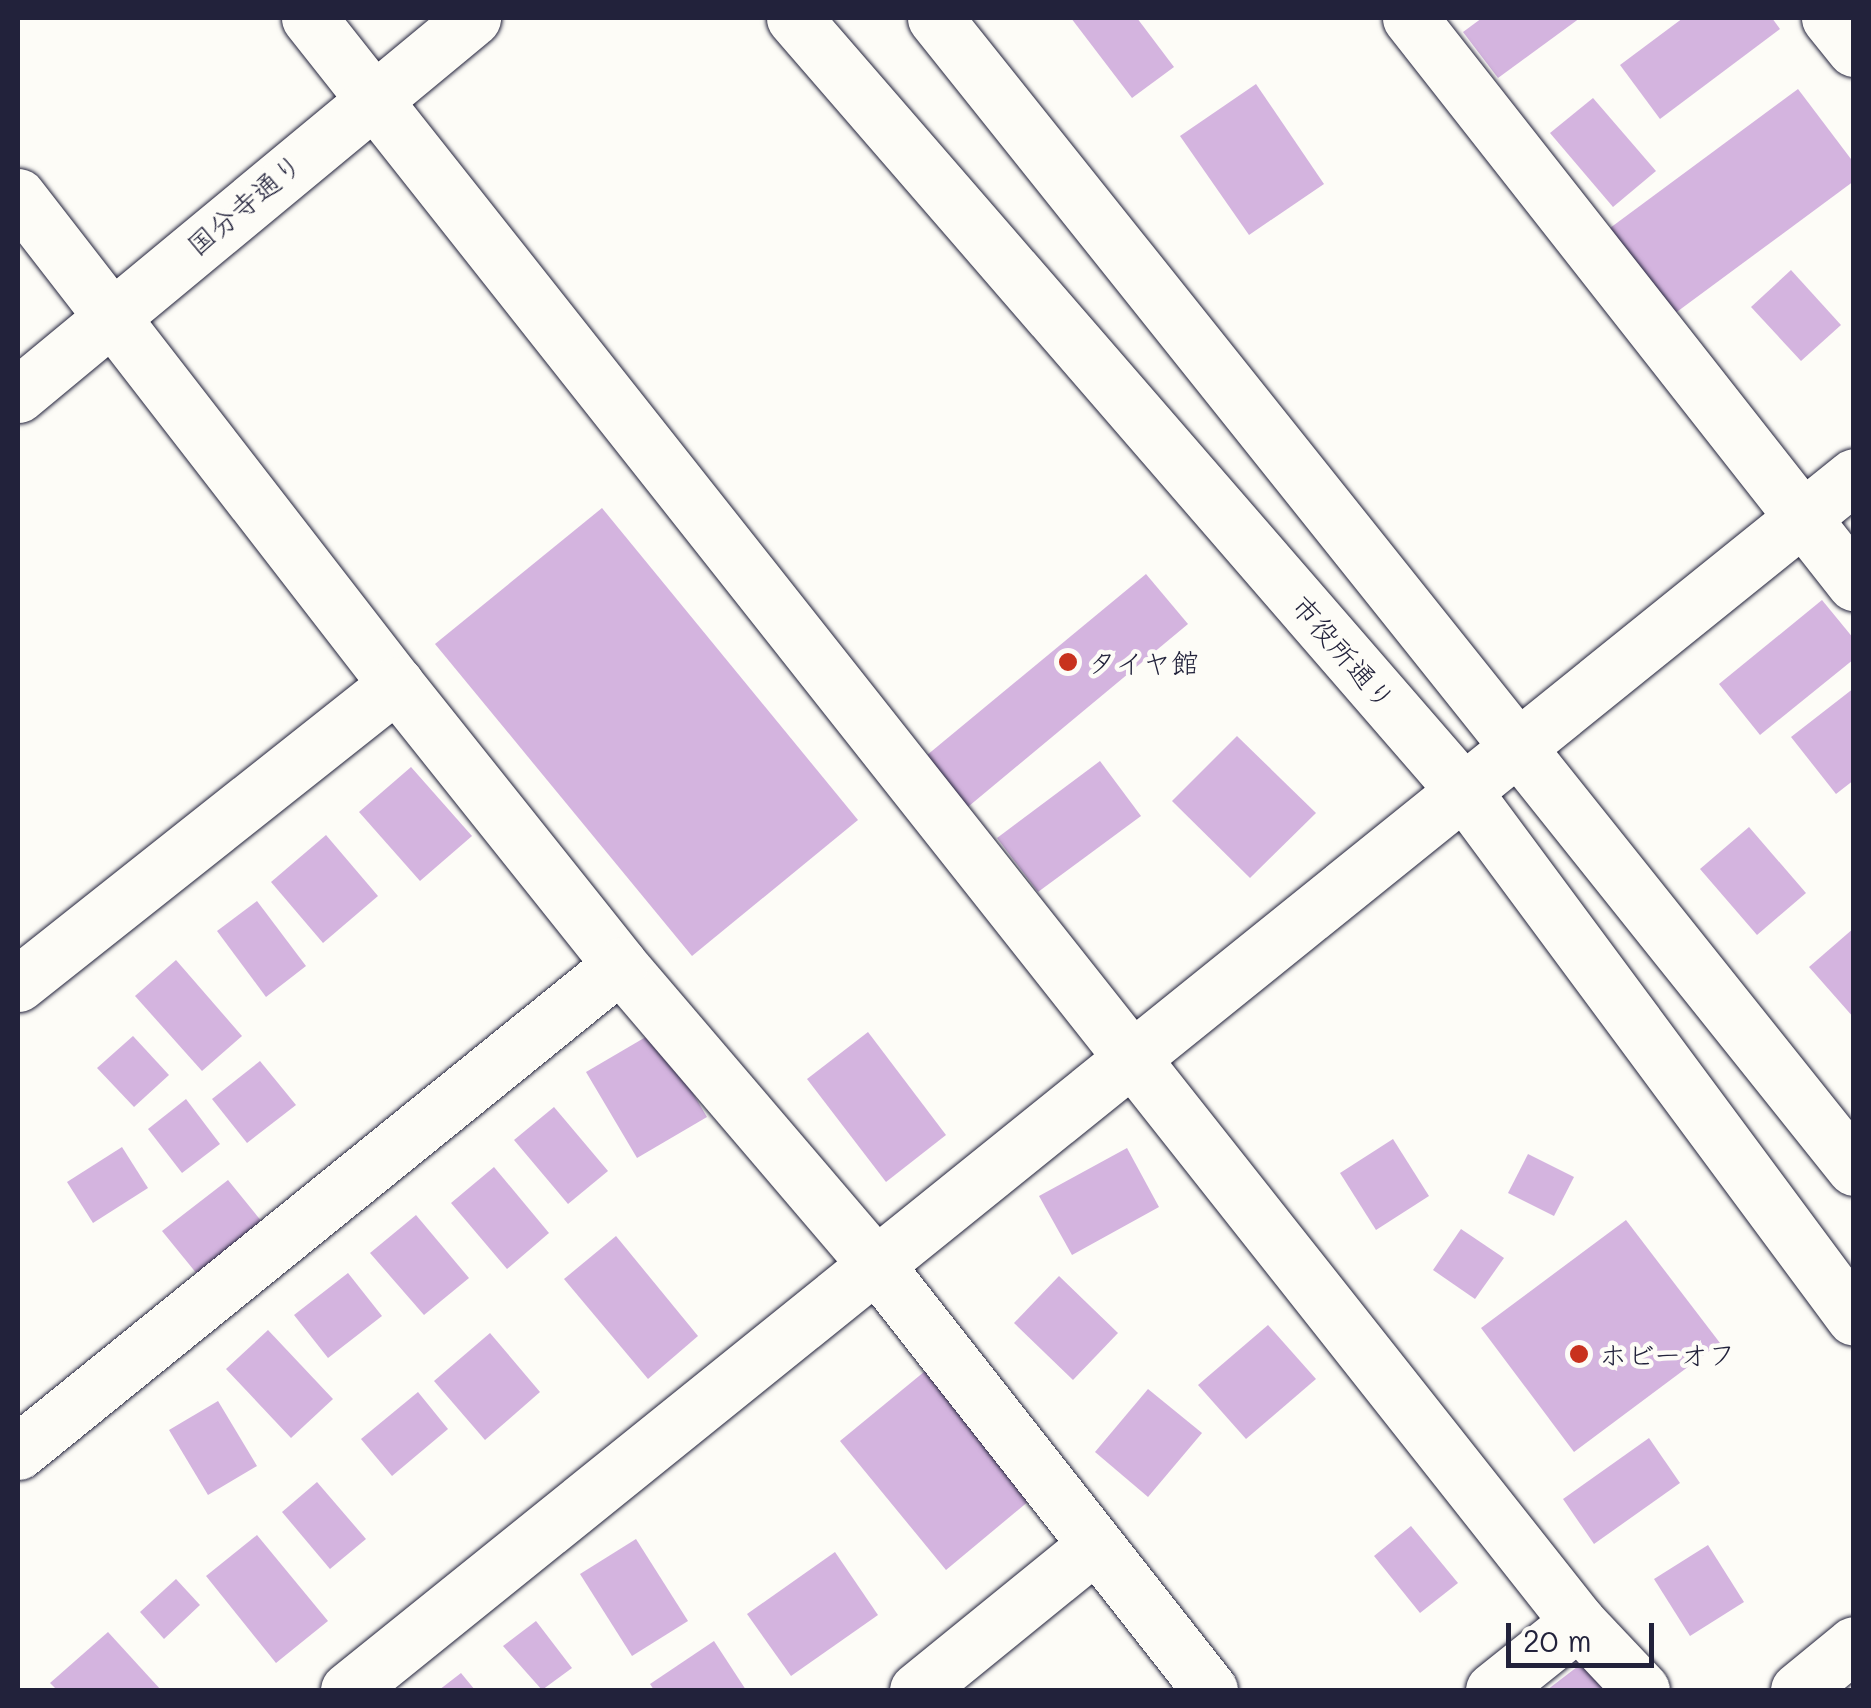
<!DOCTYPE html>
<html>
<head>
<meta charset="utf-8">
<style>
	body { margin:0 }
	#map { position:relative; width:1871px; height:1708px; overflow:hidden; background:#fdfcf7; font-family:Mali,"Klee One",sans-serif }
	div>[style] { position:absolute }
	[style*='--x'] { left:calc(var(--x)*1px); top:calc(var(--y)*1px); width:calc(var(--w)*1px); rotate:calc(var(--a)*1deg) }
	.building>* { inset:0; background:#d4b4df }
	.roads { filter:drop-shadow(0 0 2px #22223b) drop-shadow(0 0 2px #22223b) }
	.minor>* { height:55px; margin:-27.5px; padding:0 27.5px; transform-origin:27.5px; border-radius:27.5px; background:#fdfcf7 }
	.dots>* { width:28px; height:28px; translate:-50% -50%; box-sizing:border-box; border:5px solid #fdfcf7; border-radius:50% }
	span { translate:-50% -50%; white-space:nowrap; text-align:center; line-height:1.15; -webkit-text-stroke:9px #fdfcf7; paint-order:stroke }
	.street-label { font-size:28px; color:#22223b }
	.poi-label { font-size:28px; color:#22223b }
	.left { translate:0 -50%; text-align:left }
	.frame { position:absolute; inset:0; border:20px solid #22223b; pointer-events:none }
	.scale { position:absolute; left:1506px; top:1623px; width:148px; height:45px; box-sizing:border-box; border:5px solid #22223b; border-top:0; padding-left:12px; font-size:30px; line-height:35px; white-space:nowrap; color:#22223b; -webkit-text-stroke:8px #fdfcf7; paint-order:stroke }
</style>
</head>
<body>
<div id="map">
	<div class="building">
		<i style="clip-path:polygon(1071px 18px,1137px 18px,1174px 67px,1132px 98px)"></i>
		<i style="clip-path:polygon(1482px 18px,1580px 18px,1498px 78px,1463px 32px)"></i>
		<i style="clip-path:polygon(1683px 18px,1772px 18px,1780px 29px,1660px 119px,1620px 65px)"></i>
		<i style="clip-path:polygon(1256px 84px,1324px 184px,1249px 235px,1180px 136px)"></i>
		<i style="clip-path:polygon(1798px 89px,1854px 163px,1854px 181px,1674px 314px,1610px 228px)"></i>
		<i style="clip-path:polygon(1593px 98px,1656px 171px,1613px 207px,1550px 133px)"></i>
		<i style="clip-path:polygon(1791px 270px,1841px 325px,1801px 361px,1751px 307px)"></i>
		<i style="clip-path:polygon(602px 508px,858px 820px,692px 956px,435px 644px)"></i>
		<i style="clip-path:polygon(1146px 574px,1188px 624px,951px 821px,909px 770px)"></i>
		<i style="clip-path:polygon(1822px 600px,1854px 639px,1854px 659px,1760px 735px,1719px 684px)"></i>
		<i style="clip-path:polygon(1854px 688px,1854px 780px,1836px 794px,1791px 737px)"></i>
		<i style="clip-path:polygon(1237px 736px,1316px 813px,1250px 878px,1172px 801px)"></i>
		<i style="clip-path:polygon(1100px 761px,1141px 816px,1038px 892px,997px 838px)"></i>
		<i style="clip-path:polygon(411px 767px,472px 836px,420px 881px,359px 812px)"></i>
		<i style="clip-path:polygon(1749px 827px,1806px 893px,1757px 935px,1700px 869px)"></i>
		<i style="clip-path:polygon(326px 835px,378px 896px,323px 943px,271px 882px)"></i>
		<i style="clip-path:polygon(257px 901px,306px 966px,266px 997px,217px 931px)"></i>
		<i style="clip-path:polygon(1854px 928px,1854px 1018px,1809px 967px)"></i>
		<i style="clip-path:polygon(176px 960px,242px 1036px,202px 1071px,135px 996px)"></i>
		<i style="clip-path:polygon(656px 1031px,707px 1117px,637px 1158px,586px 1072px)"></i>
		<i style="clip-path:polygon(868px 1032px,946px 1135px,886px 1182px,807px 1079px)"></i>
		<i style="clip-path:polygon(133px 1036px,169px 1075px,134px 1107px,97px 1068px)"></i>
		<i style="clip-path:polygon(260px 1061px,296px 1105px,247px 1143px,212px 1099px)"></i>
		<i style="clip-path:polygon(186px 1099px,220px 1144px,182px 1173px,148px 1129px)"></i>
		<i style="clip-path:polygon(554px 1107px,608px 1171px,568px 1204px,514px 1140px)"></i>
		<i style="clip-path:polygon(1393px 1139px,1429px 1196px,1376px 1230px,1340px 1173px)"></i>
		<i style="clip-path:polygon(122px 1147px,148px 1188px,93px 1223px,67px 1182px)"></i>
		<i style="clip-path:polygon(1127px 1148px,1159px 1207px,1072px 1255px,1039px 1196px)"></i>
		<i style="clip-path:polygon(1528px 1154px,1574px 1177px,1554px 1216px,1508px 1193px)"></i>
		<i style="clip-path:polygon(494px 1167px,549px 1233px,507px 1269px,451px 1203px)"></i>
		<i style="clip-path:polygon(228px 1180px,262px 1222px,197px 1274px,162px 1231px)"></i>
		<i style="clip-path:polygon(416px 1215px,469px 1278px,424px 1315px,370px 1253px)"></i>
		<i style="clip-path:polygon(1626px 1220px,1720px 1343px,1574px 1452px,1481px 1328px)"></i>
		<i style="clip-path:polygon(1461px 1229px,1504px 1258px,1475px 1299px,1433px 1270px)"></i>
		<i style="clip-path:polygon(616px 1236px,698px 1336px,648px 1379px,564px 1279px)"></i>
		<i style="clip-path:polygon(348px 1273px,382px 1316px,328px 1358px,294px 1315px)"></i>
		<i style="clip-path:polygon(1059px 1276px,1118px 1333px,1073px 1380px,1014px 1323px)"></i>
		<i style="clip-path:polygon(1268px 1325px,1316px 1379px,1246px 1439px,1198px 1385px)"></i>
		<i style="clip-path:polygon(268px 1330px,333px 1399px,291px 1438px,226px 1369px)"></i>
		<i style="clip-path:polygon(490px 1333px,540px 1392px,485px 1440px,434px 1381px)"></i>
		<i style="clip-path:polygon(930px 1367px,1036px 1495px,946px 1570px,840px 1441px)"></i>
		<i style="clip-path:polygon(1148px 1389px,1202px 1433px,1148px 1497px,1095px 1452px)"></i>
		<i style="clip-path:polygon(418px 1392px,448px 1429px,392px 1476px,361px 1439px)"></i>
		<i style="clip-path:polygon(218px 1401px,257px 1466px,208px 1495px,169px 1430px)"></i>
		<i style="clip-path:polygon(1649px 1438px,1680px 1483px,1594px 1544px,1563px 1499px)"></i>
		<i style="clip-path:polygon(317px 1482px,366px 1539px,330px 1569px,282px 1512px)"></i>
		<i style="clip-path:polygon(1411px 1526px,1458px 1583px,1420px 1613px,1374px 1556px)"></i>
		<i style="clip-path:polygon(257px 1535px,328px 1621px,276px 1663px,206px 1576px)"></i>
		<i style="clip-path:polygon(636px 1539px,688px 1621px,632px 1656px,580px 1574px)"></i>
		<i style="clip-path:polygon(1708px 1545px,1744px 1602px,1690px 1636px,1654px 1579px)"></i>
		<i style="clip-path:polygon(835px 1552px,878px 1615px,791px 1676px,747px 1614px)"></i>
		<i style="clip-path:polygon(176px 1579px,200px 1605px,164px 1639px,140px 1612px)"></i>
		<i style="clip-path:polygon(536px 1621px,572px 1668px,542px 1690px,503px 1646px)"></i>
		<i style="clip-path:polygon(108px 1632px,161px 1690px,57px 1690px,50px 1683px)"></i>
		<i style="clip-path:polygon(714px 1641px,746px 1690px,654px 1690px,650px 1684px)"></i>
		<i style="clip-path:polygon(1590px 1657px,1617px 1690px,1547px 1690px)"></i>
		<i style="clip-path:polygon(461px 1673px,475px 1690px,439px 1690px)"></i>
	</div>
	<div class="roads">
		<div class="minor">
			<i style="--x:309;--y:18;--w:2045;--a:51.65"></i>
			<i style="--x:1578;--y:1622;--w:93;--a:46.7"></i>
			<i style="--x:794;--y:18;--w:1020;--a:49.09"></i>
			<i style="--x:1462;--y:789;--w:658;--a:53.46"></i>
			<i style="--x:935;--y:18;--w:1472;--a:51.37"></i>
			<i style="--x:1410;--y:18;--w:719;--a:51.84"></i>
			<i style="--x:1829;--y:18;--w:40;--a:51"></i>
			<i style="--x:18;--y:196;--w:617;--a:52.24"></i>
			<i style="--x:396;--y:684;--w:359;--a:51.4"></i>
			<i style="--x:620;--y:965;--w:396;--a:49.5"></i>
			<i style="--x:877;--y:1266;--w:539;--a:51.85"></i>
			<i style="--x:18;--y:395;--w:591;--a:-39.64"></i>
			<i style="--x:18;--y:984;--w:483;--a:-38.4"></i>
			<i style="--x:18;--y:1452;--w:774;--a:-38.97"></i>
			<i style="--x:348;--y:1690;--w:1934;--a:-38.87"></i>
			<i style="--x:917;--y:1690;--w:225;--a:-39.1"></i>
			<i style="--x:1493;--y:1690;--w:109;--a:-38.7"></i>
			<i style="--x:1798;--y:1690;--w:72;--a:-39.4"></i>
		</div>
	</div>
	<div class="dots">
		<i style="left:1068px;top:662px;background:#c8321e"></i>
		<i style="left:1579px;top:1354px;background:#c8321e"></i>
	</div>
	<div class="street-label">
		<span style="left:244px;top:204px;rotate:-40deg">国分寺通り</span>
		<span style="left:1344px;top:652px;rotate:49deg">市役所通り</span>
	</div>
	<div class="poi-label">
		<span class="left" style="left:1088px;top:662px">タイヤ館</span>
		<span class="left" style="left:1599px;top:1354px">ホビーオフ</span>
	</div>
	<div class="frame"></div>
	<div class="scale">20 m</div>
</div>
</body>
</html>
